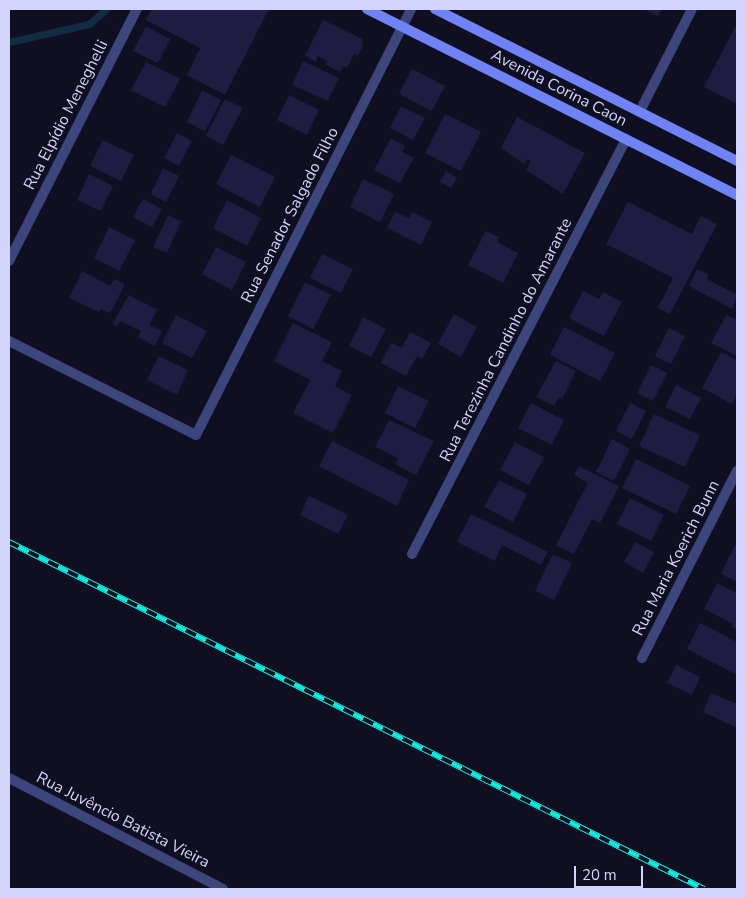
<!DOCTYPE html>
<html>
<head>
<meta charset="utf-8">
<style>
	body { margin:0 }
	#map { position:relative; width:746px; height:898px; overflow:hidden; background:#0f0f21; font-family:"Nunito Sans",sans-serif }
	div>[style] { position:absolute }
	[style*='--x'] { left:calc(var(--x)*1px); top:calc(var(--y)*1px); width:calc(var(--w)*1px); rotate:calc(var(--a)*1deg) }
	.stream>* { height:7px; margin:-3.5px; padding:0 3.5px; transform-origin:3.5px; border-radius:3.5px; background:#112d44 }
	.building>* { inset:0; background:#1e1c41 }
	.street>* { height:10px; margin:-5px; padding:0 5px; transform-origin:5px; border-radius:5px; background:#3d457d }
	.secondary>* { height:10px; margin:-5px; padding:0 5px; transform-origin:5px; border-radius:5px; background:#6f82f6 }
	.rail>* { height:5.5px; margin-top:-2.75px; transform-origin:0; background:repeating-linear-gradient(90deg,#0f0f21 0 11px,#0febdd 0 22px); box-sizing:border-box; border-block:1px solid #0febdd }
	span { translate:-50% -50%; white-space:nowrap; text-align:center; line-height:1.15; -webkit-text-stroke:4.5px #0f0f21; paint-order:stroke }
	.street-label { font-size:16px; color:#d2d4fc }
	.frame { position:absolute; inset:0; border:10px solid #d2d4fc; pointer-events:none }
	.scale { position:absolute; left:574px; top:866px; width:69px; height:22px; box-sizing:border-box; border:2px solid #d2d4fc; border-top:0; padding-left:6px; font-size:15px; line-height:18px; white-space:nowrap; color:#d2d4fc; -webkit-text-stroke:4px #0f0f21; paint-order:stroke }
</style>
</head>
<body>
<div id="map">
	<div class="stream">
		<i style="--x:9;--y:42;--w:82;--a:-12.7"></i>
		<i style="--x:89;--y:24;--w:23;--a:-41"></i>
	</div>
	<div class="building">
		<i style="clip-path:polygon(152px 9px,269px 9px,225px 95px,187px 75px,200px 48px,146px 20px)"></i>
		<i style="clip-path:polygon(643px 9px,662px 9px,658px 16px)"></i>
		<i style="clip-path:polygon(323px 20px,362px 39px,363px 46px,358px 56px,354px 54px,347px 68px,343px 66px,340px 72px,325px 64px,327px 61px,318px 56px,316px 62px,305px 56px)"></i>
		<i style="clip-path:polygon(736px 25px,737px 25px,737px 104px,704px 87px)"></i>
		<i style="clip-path:polygon(146px 26px,170px 39px,158px 63px,133px 51px)"></i>
		<i style="clip-path:polygon(303px 61px,339px 78px,328px 101px,292px 85px)"></i>
		<i style="clip-path:polygon(146px 62px,180px 79px,165px 107px,131px 90px)"></i>
		<i style="clip-path:polygon(412px 69px,445px 86px,432px 111px,399px 94px)"></i>
		<i style="clip-path:polygon(202px 90px,221px 100px,205px 131px,187px 122px)"></i>
		<i style="clip-path:polygon(289px 95px,319px 110px,307px 135px,277px 120px)"></i>
		<i style="clip-path:polygon(225px 99px,243px 108px,223px 145px,206px 136px)"></i>
		<i style="clip-path:polygon(401px 106px,425px 118px,413px 140px,390px 128px)"></i>
		<i style="clip-path:polygon(445px 114px,481px 132px,461px 171px,425px 153px)"></i>
		<i style="clip-path:polygon(517px 117px,585px 153px,563px 194px,526px 170px,531px 161px,527px 159px,524px 164px,501px 148px)"></i>
		<i style="clip-path:polygon(177px 133px,192px 141px,179px 166px,164px 158px)"></i>
		<i style="clip-path:polygon(391px 138px,405px 146px,402px 152px,414px 158px,400px 183px,374px 170px)"></i>
		<i style="clip-path:polygon(103px 140px,134px 155px,121px 181px,90px 166px)"></i>
		<i style="clip-path:polygon(231px 155px,275px 177px,260px 207px,216px 184px)"></i>
		<i style="clip-path:polygon(163px 168px,179px 176px,166px 202px,151px 194px)"></i>
		<i style="clip-path:polygon(446px 171px,457px 178px,451px 188px,440px 182px)"></i>
		<i style="clip-path:polygon(89px 174px,113px 186px,101px 211px,77px 200px)"></i>
		<i style="clip-path:polygon(363px 179px,394px 194px,380px 222px,350px 207px)"></i>
		<i style="clip-path:polygon(143px 199px,162px 209px,152px 227px,133px 217px)"></i>
		<i style="clip-path:polygon(227px 200px,261px 218px,247px 246px,213px 228px)"></i>
		<i style="clip-path:polygon(628px 202px,692px 234px,701px 216px,717px 224px,670px 314px,658px 308px,673px 278px,606px 244px)"></i>
		<i style="clip-path:polygon(395px 212px,409px 218px,412px 212px,432px 222px,421px 245px,387px 228px)"></i>
		<i style="clip-path:polygon(168px 215px,181px 221px,167px 253px,153px 247px)"></i>
		<i style="clip-path:polygon(109px 227px,135px 240px,119px 271px,94px 258px)"></i>
		<i style="clip-path:polygon(486px 231px,499px 237px,497px 242px,518px 253px,503px 283px,468px 265px)"></i>
		<i style="clip-path:polygon(216px 247px,246px 262px,232px 290px,202px 274px)"></i>
		<i style="clip-path:polygon(322px 254px,353px 269px,341px 293px,310px 278px)"></i>
		<i style="clip-path:polygon(697px 269px,709px 275px,707px 279px,737px 295px,732px 309px,689px 286px)"></i>
		<i style="clip-path:polygon(82px 271px,110px 286px,114px 279px,125px 284px,110px 313px,101px 309px,99px 312px,69px 298px)"></i>
		<i style="clip-path:polygon(305px 282px,331px 295px,313px 329px,288px 316px)"></i>
		<i style="clip-path:polygon(583px 291px,599px 299px,603px 292px,622px 302px,604px 336px,569px 318px)"></i>
		<i style="clip-path:polygon(129px 295px,157px 310px,149px 325px,162px 331px,155px 346px,138px 337px,141px 331px,120px 321px,117px 327px,112px 324px)"></i>
		<i style="clip-path:polygon(454px 314px,477px 327px,461px 357px,438px 344px)"></i>
		<i style="clip-path:polygon(176px 315px,207px 331px,192px 358px,162px 343px)"></i>
		<i style="clip-path:polygon(726px 315px,737px 320px,737px 356px,711px 343px)"></i>
		<i style="clip-path:polygon(363px 317px,386px 329px,371px 357px,349px 346px)"></i>
		<i style="clip-path:polygon(293px 323px,332px 342px,322px 361px,342px 371px,335px 386px,352px 395px,333px 433px,293px 413px,310px 380px,274px 361px)"></i>
		<i style="clip-path:polygon(564px 327px,615px 353px,600px 381px,550px 355px)"></i>
		<i style="clip-path:polygon(669px 328px,685px 336px,671px 364px,655px 356px)"></i>
		<i style="clip-path:polygon(410px 332px,431px 343px,422px 359px,417px 356px,406px 376px,381px 363px,391px 343px,402px 348px)"></i>
		<i style="clip-path:polygon(721px 352px,737px 360px,737px 393px,732px 404px,702px 388px)"></i>
		<i style="clip-path:polygon(159px 356px,188px 370px,177px 395px,147px 380px)"></i>
		<i style="clip-path:polygon(556px 361px,576px 371px,562px 399px,558px 398px,554px 406px,536px 397px)"></i>
		<i style="clip-path:polygon(651px 365px,667px 373px,653px 401px,637px 393px)"></i>
		<i style="clip-path:polygon(676px 385px,701px 398px,690px 419px,665px 407px)"></i>
		<i style="clip-path:polygon(398px 386px,429px 401px,415px 428px,385px 413px)"></i>
		<i style="clip-path:polygon(531px 403px,564px 420px,552px 445px,518px 428px)"></i>
		<i style="clip-path:polygon(630px 403px,646px 411px,632px 439px,616px 431px)"></i>
		<i style="clip-path:polygon(654px 414px,700px 435px,685px 467px,639px 446px)"></i>
		<i style="clip-path:polygon(389px 420px,434px 441px,416px 475px,395px 464px,398px 458px,375px 447px)"></i>
		<i style="clip-path:polygon(612px 439px,630px 449px,614px 481px,596px 472px)"></i>
		<i style="clip-path:polygon(332px 441px,409px 480px,397px 506px,319px 466px)"></i>
		<i style="clip-path:polygon(515px 442px,544px 457px,529px 485px,500px 470px)"></i>
		<i style="clip-path:polygon(636px 459px,690px 486px,676px 514px,622px 488px)"></i>
		<i style="clip-path:polygon(579px 466px,619px 486px,600px 523px,592px 519px,574px 554px,556px 545px,588px 483px,574px 475px)"></i>
		<i style="clip-path:polygon(499px 480px,527px 494px,513px 522px,484px 507px)"></i>
		<i style="clip-path:polygon(309px 496px,348px 515px,338px 534px,300px 515px)"></i>
		<i style="clip-path:polygon(630px 498px,664px 515px,651px 541px,617px 524px)"></i>
		<i style="clip-path:polygon(471px 514px,548px 552px,541px 565px,502px 545px,495px 561px,457px 542px)"></i>
		<i style="clip-path:polygon(635px 542px,654px 552px,643px 573px,624px 562px)"></i>
		<i style="clip-path:polygon(735px 545px,737px 546px,737px 582px,721px 574px)"></i>
		<i style="clip-path:polygon(553px 554px,572px 563px,554px 600px,535px 591px)"></i>
		<i style="clip-path:polygon(717px 583px,737px 593px,737px 630px,732px 627px,733px 624px,704px 609px)"></i>
		<i style="clip-path:polygon(700px 623px,737px 642px,737px 675px,687px 649px)"></i>
		<i style="clip-path:polygon(676px 665px,700px 677px,692px 695px,667px 683px)"></i>
		<i style="clip-path:polygon(711px 693px,737px 704px,737px 728px,703px 712px)"></i>
	</div>
	<div class="street">
		<i style="--x:640;--y:111;--w:114;--a:-63"></i>
		<i style="--x:9;--y:261;--w:283;--a:-63.1"></i>
		<i style="--x:9;--y:341;--w:209;--a:26.7"></i>
		<i style="--x:196;--y:435;--w:477;--a:-63.2"></i>
		<i style="--x:412;--y:554;--w:467;--a:-62.7"></i>
		<i style="--x:642;--y:658;--w:210;--a:-63.1"></i>
		<i style="--x:9;--y:778;--w:241;--a:27.4"></i>
	</div>
	<div class="secondary">
		<i style="--x:367;--y:9;--w:414;--a:26.7"></i>
		<i style="--x:435;--y:9;--w:338;--a:26.7"></i>
	</div>
	<div class="rail">
		<i style="--x:9;--y:542;--w:777;--a:26.53"></i>
	</div>
	<div class="street-label">
		<span style="left:559px;top:88px;rotate:27deg">Avenida Corina Caon</span>
		<span style="left:66px;top:115px;rotate:-63deg">Rua Elpídio Meneghelli</span>
		<span style="left:290px;top:215px;rotate:-63deg">Rua Senador Salgado Filho</span>
		<span style="left:506px;top:340px;rotate:-63deg">Rua Terezinha Candinho do Amarante</span>
		<span style="left:676px;top:558px;rotate:-63deg">Rua Maria Koerich Bunn</span>
		<span style="left:123px;top:820px;rotate:27deg">Rua Juvêncio Batista Vieira</span>
	</div>
	<div class="frame"></div>
	<div class="scale">20 m</div>
</div>
</body>
</html>
